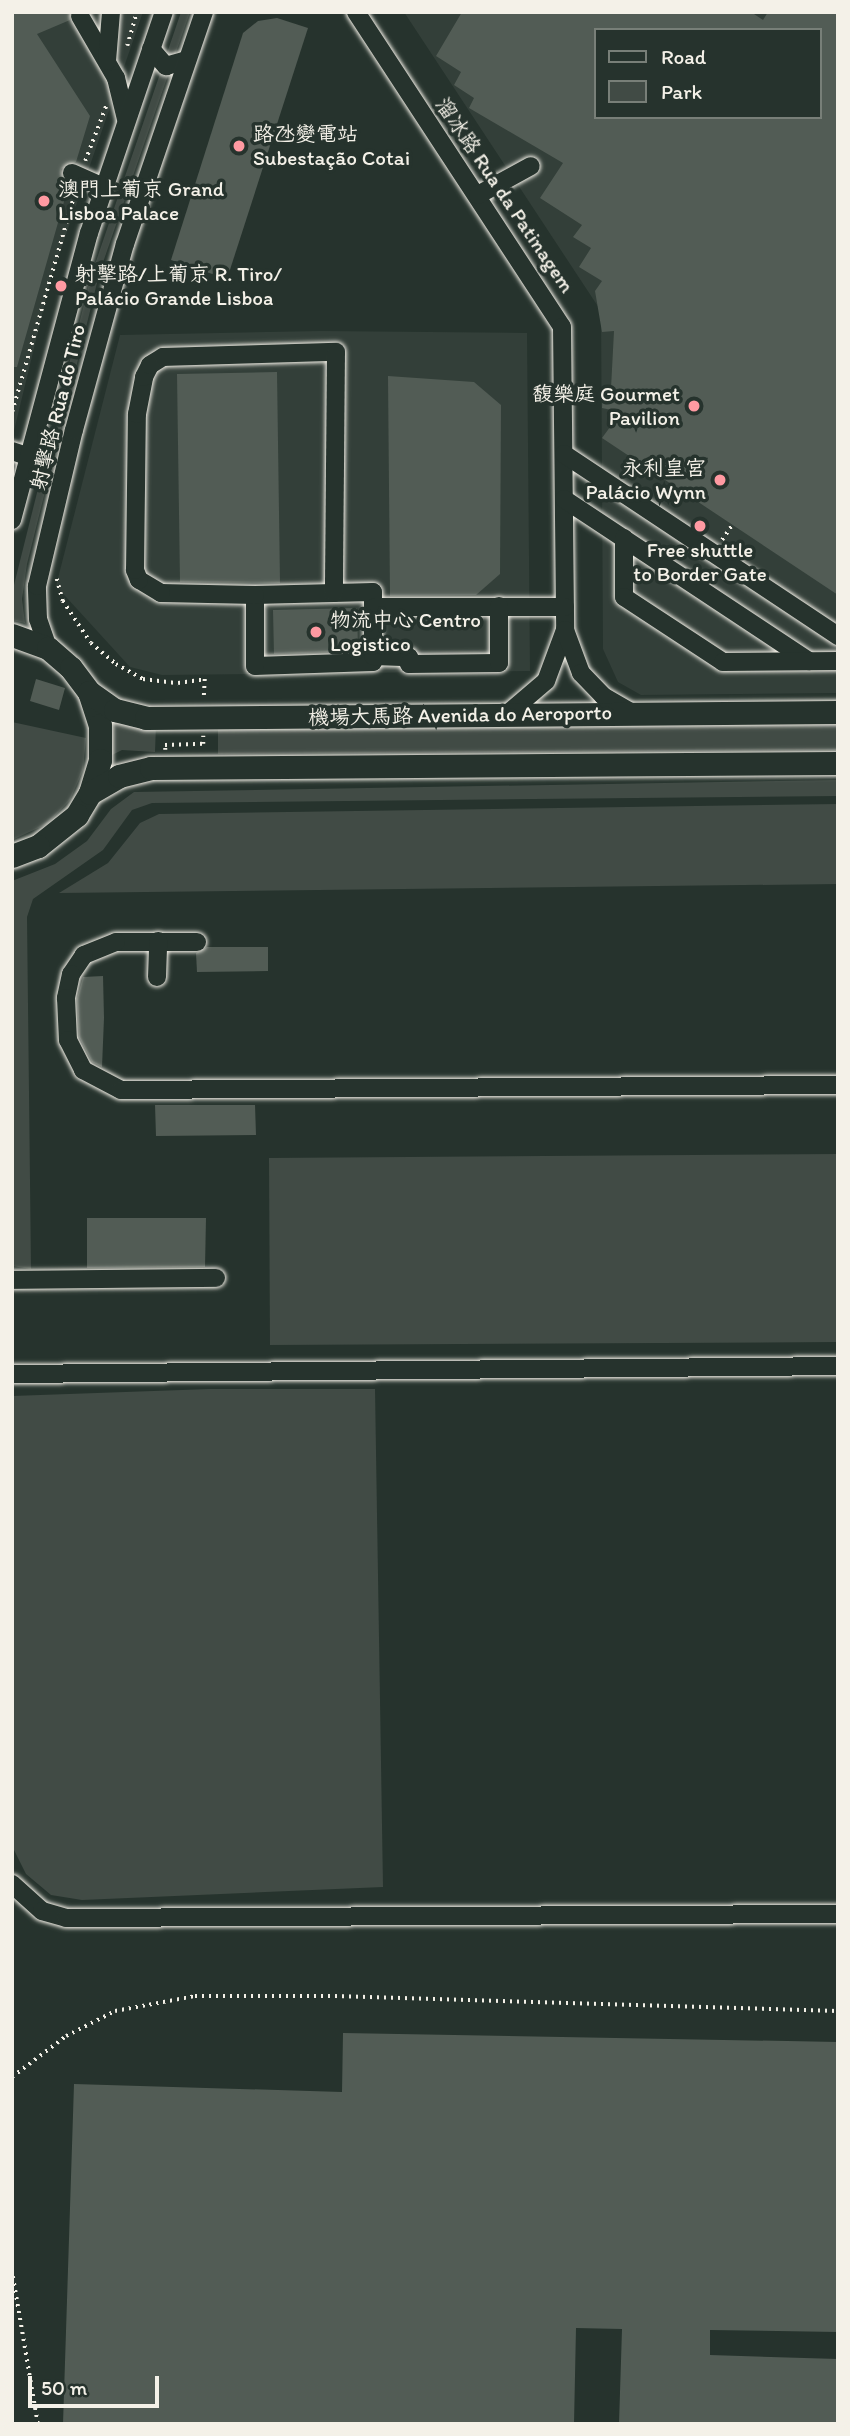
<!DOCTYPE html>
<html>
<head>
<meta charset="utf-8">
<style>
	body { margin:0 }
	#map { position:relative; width:850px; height:2436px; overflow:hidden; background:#26332d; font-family:Itim,"LXGW WenKai TC",sans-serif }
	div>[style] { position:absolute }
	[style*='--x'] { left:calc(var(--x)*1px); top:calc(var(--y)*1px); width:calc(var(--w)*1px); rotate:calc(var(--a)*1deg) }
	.built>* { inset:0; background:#333f39 }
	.green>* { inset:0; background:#414b45 }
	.building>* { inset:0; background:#525c55 }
	.path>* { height:3.5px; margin-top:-1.75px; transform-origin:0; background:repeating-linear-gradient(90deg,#f4f1e8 0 2px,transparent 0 7px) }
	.roads { filter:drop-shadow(0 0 2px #f4f1e8) drop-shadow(0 0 2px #f4f1e8) }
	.minor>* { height:18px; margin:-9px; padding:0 9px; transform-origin:9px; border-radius:9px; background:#26332d }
	.major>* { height:23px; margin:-11.5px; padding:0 11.5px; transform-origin:11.5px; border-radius:11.5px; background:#26332d }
	.dots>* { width:19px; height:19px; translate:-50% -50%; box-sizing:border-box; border:4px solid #26332d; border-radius:50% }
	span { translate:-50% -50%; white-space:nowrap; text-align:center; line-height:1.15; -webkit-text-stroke:7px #26332d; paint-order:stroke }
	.poi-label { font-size:21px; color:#f4f1e8 }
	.left { translate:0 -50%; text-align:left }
	.right { translate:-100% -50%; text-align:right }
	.street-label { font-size:21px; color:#f4f1e8 }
	.frame { position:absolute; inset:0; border:14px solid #f4f1e8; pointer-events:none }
	.legend { position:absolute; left:594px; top:28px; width:228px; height:91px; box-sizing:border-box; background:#26332d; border:2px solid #787f78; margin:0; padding:9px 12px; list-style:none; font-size:21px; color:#f4f1e8 }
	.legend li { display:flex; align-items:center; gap:14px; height:35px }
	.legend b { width:35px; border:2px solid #787f78 }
	.scale { position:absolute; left:28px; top:2376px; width:131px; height:32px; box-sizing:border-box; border:4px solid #f4f1e8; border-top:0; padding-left:9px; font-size:21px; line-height:24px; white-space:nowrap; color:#f4f1e8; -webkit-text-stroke:5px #26332d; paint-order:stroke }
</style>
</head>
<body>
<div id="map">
	<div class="built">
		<i style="clip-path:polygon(12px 12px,143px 12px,51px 278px,12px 439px)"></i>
		<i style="clip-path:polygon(evenodd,404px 12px,838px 12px,838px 693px,641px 695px,618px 682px,603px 649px,601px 311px,404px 12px,596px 30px,820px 30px,820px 117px,596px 117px,596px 30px)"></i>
		<i style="clip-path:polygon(321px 331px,527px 333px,530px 671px,162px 675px,130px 667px,56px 586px,120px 335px)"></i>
	</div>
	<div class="green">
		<i style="clip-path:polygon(181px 12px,190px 12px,100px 271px,27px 564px,22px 599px,25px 623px,12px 620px,12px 593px,91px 276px)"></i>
		<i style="clip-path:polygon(114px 717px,126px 725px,156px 725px,155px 752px,122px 750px,112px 755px)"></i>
		<i style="clip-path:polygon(12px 722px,86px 738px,83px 770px,70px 800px,47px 824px,12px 840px)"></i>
		<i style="clip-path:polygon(838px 722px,838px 750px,218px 754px,218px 728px)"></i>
		<i style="clip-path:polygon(838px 780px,838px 796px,152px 803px,132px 810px,103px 850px,33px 899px,27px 917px,31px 1269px,12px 1266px,12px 881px,55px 864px,87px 841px,111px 809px,134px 792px)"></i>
		<i style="clip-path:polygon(838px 804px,838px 884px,59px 893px,108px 863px,140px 823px,159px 814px)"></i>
		<i style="clip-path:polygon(838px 1154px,838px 1342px,270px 1345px,269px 1158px)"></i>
		<i style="clip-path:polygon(210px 1389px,375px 1389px,383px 1887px,82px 1900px,51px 1895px,26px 1874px,12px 1846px,12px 1396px)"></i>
	</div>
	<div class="building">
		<i style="clip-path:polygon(12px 12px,70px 12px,70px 20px,37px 34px,90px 116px,76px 162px,61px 169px,63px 179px,69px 184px,17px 367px,12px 367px)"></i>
		<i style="clip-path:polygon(evenodd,462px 12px,751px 12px,763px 20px,768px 12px,838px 12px,838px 595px,602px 438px,621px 412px,602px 408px,603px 389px,611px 388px,614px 331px,602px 332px,595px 291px,602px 281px,579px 267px,591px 248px,573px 237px,582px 225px,540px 198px,563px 163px,469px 108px,474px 98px,454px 85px,461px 72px,436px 56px,462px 12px,596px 30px,820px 30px,820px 117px,596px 117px,596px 30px)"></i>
		<i style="clip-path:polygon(277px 18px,308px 28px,227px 279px,171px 260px,243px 33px,258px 21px)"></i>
		<i style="clip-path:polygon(277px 372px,280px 583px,180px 582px,177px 374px)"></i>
		<i style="clip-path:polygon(388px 376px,474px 382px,501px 405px,500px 574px,476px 595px,390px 596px)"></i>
		<i style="clip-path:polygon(357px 608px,358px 651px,274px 654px,273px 610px)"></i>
		<i style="clip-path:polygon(36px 679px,65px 688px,59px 710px,30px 701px)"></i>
		<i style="clip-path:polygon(207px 947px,268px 947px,268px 971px,197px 972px,196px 953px)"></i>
		<i style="clip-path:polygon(103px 976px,104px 1018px,102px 1067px,92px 1062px,79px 1037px,77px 999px,83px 977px)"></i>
		<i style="clip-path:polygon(155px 1105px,255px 1105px,256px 1135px,156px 1136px)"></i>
		<i style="clip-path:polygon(87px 1218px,206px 1218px,205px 1267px,87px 1268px)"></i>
		<i style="clip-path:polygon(343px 2033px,838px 2042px,838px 2332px,710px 2330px,710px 2355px,838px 2359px,838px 2424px,619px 2424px,622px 2329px,576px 2328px,574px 2424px,63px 2424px,74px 2084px,342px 2092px)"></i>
	</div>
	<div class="path">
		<i style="--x:127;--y:46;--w:35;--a:-74"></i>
		<i style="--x:85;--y:161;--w:59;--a:-69.1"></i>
		<i style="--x:12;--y:412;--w:229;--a:-74"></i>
		<i style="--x:722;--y:540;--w:18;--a:-56"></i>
		<i style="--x:57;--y:579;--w:23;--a:75"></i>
		<i style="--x:63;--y:601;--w:50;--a:56.3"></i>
		<i style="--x:91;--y:643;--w:33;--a:40"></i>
		<i style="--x:116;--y:664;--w:31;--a:29"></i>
		<i style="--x:143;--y:679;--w:35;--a:7"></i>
		<i style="--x:178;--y:683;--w:27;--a:-8"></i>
		<i style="--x:205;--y:679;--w:21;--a:93"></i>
		<i style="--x:165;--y:750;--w:5;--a:-90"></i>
		<i style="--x:165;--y:745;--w:38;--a:-2"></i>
		<i style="--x:203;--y:744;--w:8;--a:-90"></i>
		<i style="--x:12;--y:2077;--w:68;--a:-37.2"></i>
		<i style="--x:66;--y:2036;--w:55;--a:-27"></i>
		<i style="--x:115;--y:2011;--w:81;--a:-10.6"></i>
		<i style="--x:195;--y:1996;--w:140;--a:0"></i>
		<i style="--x:335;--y:1996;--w:503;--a:1.71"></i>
		<i style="--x:12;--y:2270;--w:156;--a:80.4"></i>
	</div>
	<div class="roads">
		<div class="minor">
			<i style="--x:356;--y:12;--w:376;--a:56.8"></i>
			<i style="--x:562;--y:327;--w:303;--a:89.4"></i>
			<i style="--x:565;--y:630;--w:54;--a:110.4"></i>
			<i style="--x:546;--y:681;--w:52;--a:139.6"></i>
			<i style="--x:80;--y:16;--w:72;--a:59.9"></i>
			<i style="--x:116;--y:78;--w:42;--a:76.3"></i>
			<i style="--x:151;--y:49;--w:23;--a:49"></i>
			<i style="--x:166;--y:66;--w:22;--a:-16"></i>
			<i style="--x:107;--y:61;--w:49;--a:-85.3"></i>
			<i style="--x:72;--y:173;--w:35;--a:24"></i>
			<i style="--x:478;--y:195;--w:60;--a:-28.7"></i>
			<i style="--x:12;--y:451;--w:18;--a:19"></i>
			<i style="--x:564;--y:454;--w:329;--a:33.6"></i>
			<i style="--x:564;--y:499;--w:294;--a:33.5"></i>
			<i style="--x:12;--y:520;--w:297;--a:-75"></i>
			<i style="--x:89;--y:233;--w:233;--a:-71.3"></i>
			<i style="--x:624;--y:538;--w:59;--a:90"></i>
			<i style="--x:624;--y:597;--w:118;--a:33.3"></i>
			<i style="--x:723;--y:662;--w:115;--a:-0.5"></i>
			<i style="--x:373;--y:592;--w:70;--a:90"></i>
			<i style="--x:373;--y:662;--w:118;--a:178.1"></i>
			<i style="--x:255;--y:666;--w:71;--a:-90"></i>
			<i style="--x:255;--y:595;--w:118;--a:-1.5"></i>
			<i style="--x:255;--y:595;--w:94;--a:-178.8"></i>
			<i style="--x:161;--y:593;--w:26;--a:-149"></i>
			<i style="--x:139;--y:580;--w:11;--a:-112"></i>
			<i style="--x:135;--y:570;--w:156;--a:-89.3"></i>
			<i style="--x:137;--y:414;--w:38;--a:-79"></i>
			<i style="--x:144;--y:377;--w:13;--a:-63"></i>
			<i style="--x:150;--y:365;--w:15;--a:-32"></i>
			<i style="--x:163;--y:357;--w:173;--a:-1.7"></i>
			<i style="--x:336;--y:352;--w:241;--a:90.5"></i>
			<i style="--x:375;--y:607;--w:190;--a:0"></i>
			<i style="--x:565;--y:630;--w:46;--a:69.6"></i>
			<i style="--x:581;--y:673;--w:32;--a:46"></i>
			<i style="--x:603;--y:696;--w:34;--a:30"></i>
			<i style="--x:48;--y:648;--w:31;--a:-109"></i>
			<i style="--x:38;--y:619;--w:33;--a:-92"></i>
			<i style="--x:37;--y:586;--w:160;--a:-76.7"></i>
			<i style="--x:74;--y:430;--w:193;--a:-74.7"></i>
			<i style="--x:125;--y:244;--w:245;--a:-71.2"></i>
			<i style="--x:373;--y:656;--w:36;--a:2"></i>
			<i style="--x:409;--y:657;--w:7;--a:90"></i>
			<i style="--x:409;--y:664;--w:90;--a:-0.6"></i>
			<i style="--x:499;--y:663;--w:57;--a:-90"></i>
			<i style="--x:197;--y:942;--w:81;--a:180"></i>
			<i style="--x:116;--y:942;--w:35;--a:158"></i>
			<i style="--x:84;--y:955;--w:23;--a:124"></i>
			<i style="--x:71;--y:974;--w:25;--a:102"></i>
			<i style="--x:66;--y:998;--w:42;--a:87.3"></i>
			<i style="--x:68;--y:1040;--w:34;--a:63"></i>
			<i style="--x:83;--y:1070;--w:43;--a:27.8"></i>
			<i style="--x:121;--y:1090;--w:717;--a:-0.4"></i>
			<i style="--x:157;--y:977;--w:36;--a:-88"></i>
			<i style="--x:12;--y:1280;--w:204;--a:-0.6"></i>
			<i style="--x:12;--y:1374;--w:826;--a:-0.55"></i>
			<i style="--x:12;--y:1884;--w:40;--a:42"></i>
			<i style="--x:42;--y:1911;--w:25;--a:16"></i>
			<i style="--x:66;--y:1918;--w:772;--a:-0.3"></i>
		</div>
		<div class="major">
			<i style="--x:12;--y:635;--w:38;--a:20"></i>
			<i style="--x:48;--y:648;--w:30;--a:41"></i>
			<i style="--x:71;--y:668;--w:30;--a:53"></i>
			<i style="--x:89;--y:692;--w:35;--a:72"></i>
			<i style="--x:100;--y:725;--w:35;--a:90"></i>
			<i style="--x:100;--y:760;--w:34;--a:107"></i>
			<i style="--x:90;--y:793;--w:26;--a:121"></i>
			<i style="--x:77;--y:815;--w:50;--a:141.5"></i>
			<i style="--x:38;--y:846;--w:28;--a:159"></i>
			<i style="--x:89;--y:692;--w:32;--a:35"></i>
			<i style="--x:115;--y:710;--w:32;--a:14"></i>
			<i style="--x:146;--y:718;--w:692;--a:-0.5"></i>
			<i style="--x:90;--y:793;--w:34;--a:-30"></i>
			<i style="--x:119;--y:776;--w:33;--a:-14"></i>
			<i style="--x:151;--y:768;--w:687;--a:-0.42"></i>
		</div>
	</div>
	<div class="dots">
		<i style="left:239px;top:146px;background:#ff9aa2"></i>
		<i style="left:44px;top:201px;background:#ff9aa2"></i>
		<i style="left:61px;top:286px;background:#ff9aa2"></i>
		<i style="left:694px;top:406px;background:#ff9aa2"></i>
		<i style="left:720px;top:480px;background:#ff9aa2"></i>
		<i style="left:700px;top:526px;background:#ff9aa2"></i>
		<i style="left:316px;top:632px;background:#ff9aa2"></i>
	</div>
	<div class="poi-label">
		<span class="left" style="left:253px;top:146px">路氹變電站<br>Subestação Cotai</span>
		<span class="left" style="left:58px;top:201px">澳門上葡京 Grand<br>Lisboa Palace</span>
		<span class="left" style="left:75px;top:286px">射擊路/上葡京 R. Tiro/<br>Palácio Grande Lisboa</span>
		<span class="right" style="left:680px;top:406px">馥樂庭 Gourmet<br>Pavilion</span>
		<span class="right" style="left:706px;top:480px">永利皇宮<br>Palácio Wynn</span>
		<span style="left:700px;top:562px">Free shuttle<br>to Border Gate</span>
		<span class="left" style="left:330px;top:632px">物流中心 Centro<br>Logistico</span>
	</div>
	<div class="street-label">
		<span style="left:505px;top:195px;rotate:56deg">溜冰路 Rua da Patinagem</span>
		<span style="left:58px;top:407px;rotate:-76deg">射擊路 Rua do Tiro</span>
		<span style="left:460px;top:715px;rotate:-1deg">機場大馬路 Avenida do Aeroporto</span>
	</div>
	<div class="frame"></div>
	<ul class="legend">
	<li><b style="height:9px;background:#26332d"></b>Road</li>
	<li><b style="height:19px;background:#414b45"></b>Park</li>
	</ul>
	<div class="scale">50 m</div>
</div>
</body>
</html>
